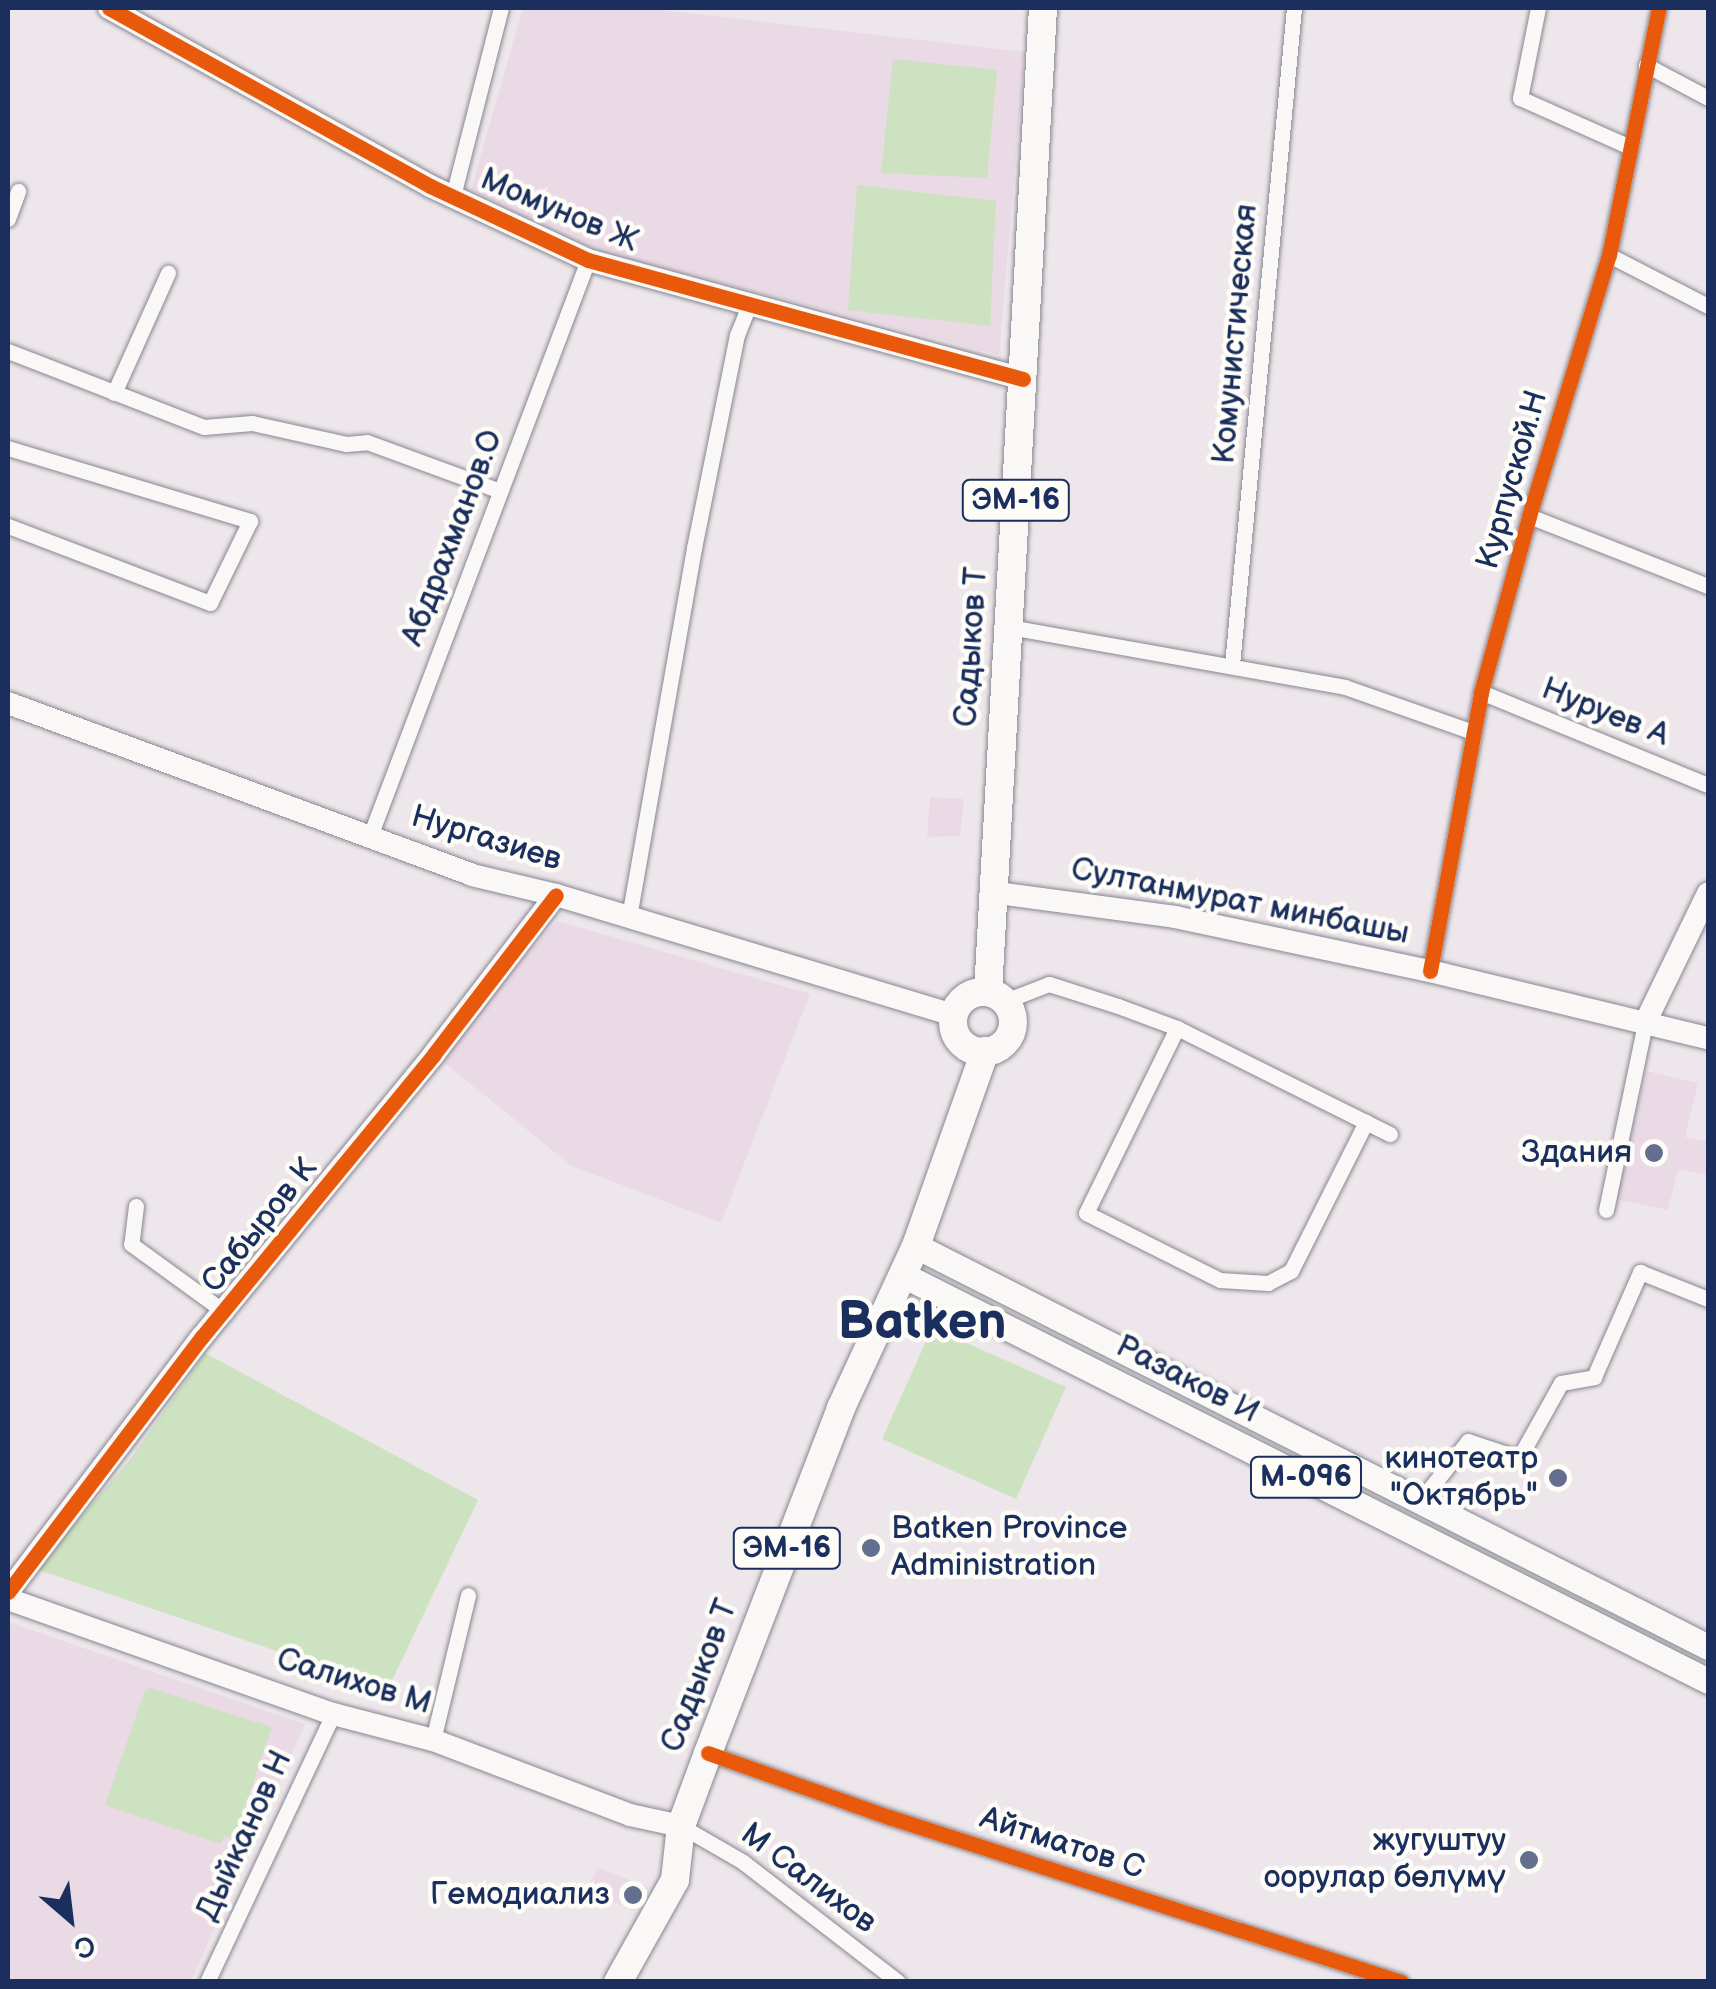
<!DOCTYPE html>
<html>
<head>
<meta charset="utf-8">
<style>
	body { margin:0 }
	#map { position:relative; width:1716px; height:1989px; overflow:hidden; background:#ede6ea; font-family:"Balsamiq Sans",sans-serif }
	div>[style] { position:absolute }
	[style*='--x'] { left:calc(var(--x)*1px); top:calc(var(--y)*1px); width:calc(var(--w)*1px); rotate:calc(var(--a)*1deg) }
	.built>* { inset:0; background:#eadae5 }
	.green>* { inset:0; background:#cde2c0 }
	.roads { filter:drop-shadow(0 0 2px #868691) drop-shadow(0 0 2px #868691) }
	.street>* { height:15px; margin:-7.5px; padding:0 7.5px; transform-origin:7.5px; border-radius:7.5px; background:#f9f8f7 }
	.secondary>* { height:22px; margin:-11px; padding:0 11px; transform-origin:11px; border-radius:11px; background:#f9f8f7 }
	.primary>* { height:25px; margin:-12.5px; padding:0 12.5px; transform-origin:12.5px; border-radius:12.5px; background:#f9f8f7 }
	.highway>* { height:28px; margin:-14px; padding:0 14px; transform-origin:14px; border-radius:14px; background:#f9f8f7 }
	.highway>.ring { margin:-14px; padding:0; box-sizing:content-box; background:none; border:28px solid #f9f8f7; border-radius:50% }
	.cycleway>* { height:15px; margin:-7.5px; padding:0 7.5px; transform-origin:7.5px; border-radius:7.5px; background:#e8590c }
	.dots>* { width:28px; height:28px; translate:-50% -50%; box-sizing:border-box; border:5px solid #fdfcf7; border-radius:50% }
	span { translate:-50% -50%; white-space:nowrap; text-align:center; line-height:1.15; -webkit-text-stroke:9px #fdfcf7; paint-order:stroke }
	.shield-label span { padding:2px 8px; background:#fdfcf7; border:2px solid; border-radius:8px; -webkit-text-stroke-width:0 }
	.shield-label { font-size:30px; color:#1b2f5e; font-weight:700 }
	.street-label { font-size:32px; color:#1b2f5e }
	.poi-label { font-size:32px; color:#1b2f5e }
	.right { translate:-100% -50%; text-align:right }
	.left { translate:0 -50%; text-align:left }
	.town-label { font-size:52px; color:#1b2f5e; font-weight:700 }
	.frame { position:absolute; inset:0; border:10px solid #1b2f5e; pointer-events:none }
	.north { position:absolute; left:20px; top:1869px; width:100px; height:100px; -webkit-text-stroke:8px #fdfcf7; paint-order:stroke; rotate:152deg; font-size:28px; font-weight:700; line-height:40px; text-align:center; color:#1b2f5e }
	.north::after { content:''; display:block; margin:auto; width:35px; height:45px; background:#1b2f5e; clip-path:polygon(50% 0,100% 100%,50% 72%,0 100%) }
</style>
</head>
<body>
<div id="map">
	<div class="built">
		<i style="clip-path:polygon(523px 8px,644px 8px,1025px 52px,999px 355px,599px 251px,471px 190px)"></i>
		<i style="clip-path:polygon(930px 797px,964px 799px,960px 836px,927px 837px)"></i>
		<i style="clip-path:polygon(557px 921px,810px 994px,721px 1223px,572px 1166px,436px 1056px)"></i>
		<i style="clip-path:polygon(1646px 1071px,1698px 1083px,1685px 1137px,1708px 1142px,1708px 1175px,1678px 1169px,1668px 1210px,1616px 1199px)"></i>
		<i style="clip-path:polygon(8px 1622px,305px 1724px,191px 1981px,8px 1982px)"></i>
		<i style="clip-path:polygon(598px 1868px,648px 1887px,634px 1911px,586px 1890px)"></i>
	</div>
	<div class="green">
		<i style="clip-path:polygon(893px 59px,997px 70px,987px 178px,881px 173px)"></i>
		<i style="clip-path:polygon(857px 185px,996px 201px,990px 326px,848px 310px)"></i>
		<i style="clip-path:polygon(932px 1328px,1066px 1387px,1016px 1499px,882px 1439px)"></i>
		<i style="clip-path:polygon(205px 1353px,478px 1500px,388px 1689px,36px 1569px,129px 1461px)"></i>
		<i style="clip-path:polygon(150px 1688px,272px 1727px,234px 1839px,224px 1836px,221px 1844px,105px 1805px,144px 1693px)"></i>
	</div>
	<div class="roads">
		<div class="street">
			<i style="--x:1538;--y:8;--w:92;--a:101.3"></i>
			<i style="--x:1520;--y:98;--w:120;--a:24"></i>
			<i style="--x:1646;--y:65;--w:70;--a:28"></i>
			<i style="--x:453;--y:196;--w:194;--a:-75.7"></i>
			<i style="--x:8;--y:219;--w:30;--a:-70"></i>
			<i style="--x:1609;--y:255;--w:111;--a:27.3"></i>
			<i style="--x:8;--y:351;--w:210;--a:21.2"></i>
			<i style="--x:204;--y:427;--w:48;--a:-4.8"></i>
			<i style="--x:252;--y:423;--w:96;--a:12.6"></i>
			<i style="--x:346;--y:444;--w:21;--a:-5"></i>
			<i style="--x:367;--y:442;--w:142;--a:20.2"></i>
			<i style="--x:114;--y:393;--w:132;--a:-65.8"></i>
			<i style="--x:8;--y:448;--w:253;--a:16.8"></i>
			<i style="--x:250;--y:521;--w:91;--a:116"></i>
			<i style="--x:210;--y:603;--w:216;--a:-159.1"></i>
			<i style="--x:1529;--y:516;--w:192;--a:21.4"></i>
			<i style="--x:1009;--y:627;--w:341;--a:10.1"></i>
			<i style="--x:1345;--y:687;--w:136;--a:19.4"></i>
			<i style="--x:1232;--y:665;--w:660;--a:-84.61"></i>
			<i style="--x:1481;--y:692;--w:245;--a:22.3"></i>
			<i style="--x:370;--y:836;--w:616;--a:-69.27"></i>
			<i style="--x:629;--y:917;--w:375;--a:-80"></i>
			<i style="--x:694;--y:548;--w:217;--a:-78.6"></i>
			<i style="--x:737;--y:335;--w:31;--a:-68"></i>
			<i style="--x:1430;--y:971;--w:284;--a:-79.6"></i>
			<i style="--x:1481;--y:692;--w:182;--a:-74.7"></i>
			<i style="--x:1529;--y:516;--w:273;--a:-73"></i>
			<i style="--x:1609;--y:255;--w:252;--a:-78.6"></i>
			<i style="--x:1005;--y:1001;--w:47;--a:-21.1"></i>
			<i style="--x:1049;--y:984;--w:72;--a:17.7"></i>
			<i style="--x:1118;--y:1006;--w:63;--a:20.4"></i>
			<i style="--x:1177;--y:1028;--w:238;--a:26.5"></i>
			<i style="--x:1177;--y:1028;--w:206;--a:116.2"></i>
			<i style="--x:1086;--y:1213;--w:150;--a:26.6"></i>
			<i style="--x:1220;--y:1280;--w:48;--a:3.6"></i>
			<i style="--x:1268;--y:1283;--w:26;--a:-28"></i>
			<i style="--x:1291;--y:1271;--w:167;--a:-63.3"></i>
			<i style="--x:136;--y:1206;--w:38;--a:97"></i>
			<i style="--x:131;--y:1244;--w:117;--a:36"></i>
			<i style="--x:1606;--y:1210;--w:191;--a:-78.2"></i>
			<i style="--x:1420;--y:1501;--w:77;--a:-51.3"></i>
			<i style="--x:1468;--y:1441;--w:54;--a:18.4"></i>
			<i style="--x:1519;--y:1458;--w:86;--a:-60.8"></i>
			<i style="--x:1561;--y:1383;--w:34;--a:-10"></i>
			<i style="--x:1594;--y:1377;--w:115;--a:-66.3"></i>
			<i style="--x:1640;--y:1272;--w:73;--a:21.7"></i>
			<i style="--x:433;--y:1740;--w:149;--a:-76.4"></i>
			<i style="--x:708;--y:1753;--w:192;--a:19.5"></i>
			<i style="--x:889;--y:1817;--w:538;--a:17.86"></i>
			<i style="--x:681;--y:1826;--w:72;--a:30.1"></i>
			<i style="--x:743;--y:1862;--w:196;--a:37.7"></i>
			<i style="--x:207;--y:1982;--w:296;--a:-64.8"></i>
		</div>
		<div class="secondary">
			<i style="--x:109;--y:8;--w:367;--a:29"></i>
			<i style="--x:430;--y:186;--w:174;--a:25.1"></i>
			<i style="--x:588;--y:260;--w:451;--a:15.3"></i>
			<i style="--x:8;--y:703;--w:495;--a:20.3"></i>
			<i style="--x:472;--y:875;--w:86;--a:13.4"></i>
			<i style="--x:556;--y:895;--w:416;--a:16.8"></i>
			<i style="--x:991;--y:892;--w:186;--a:7.7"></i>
			<i style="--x:1175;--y:917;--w:261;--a:12"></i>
			<i style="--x:1430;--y:971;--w:286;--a:13.6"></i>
			<i style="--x:1645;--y:1023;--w:144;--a:-64.1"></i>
			<i style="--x:8;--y:1592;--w:319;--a:-52.8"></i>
			<i style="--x:201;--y:1338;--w:367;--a:-50.6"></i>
			<i style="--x:434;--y:1054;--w:200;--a:-52.5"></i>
			<i style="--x:8;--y:1599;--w:345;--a:19.5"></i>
			<i style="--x:333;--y:1714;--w:103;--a:14.6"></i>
			<i style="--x:433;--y:1740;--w:211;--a:20.8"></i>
			<i style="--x:630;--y:1815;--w:52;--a:12.2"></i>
		</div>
		<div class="primary">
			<i style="--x:916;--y:1246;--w:888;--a:26.85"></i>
			<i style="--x:903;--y:1275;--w:902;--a:26.76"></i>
		</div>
		<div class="highway">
			<i style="--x:988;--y:992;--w:986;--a:-86.8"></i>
			<i class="ring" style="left:953px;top:992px;width:32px;height:32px"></i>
			<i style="--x:618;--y:1982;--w:117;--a:-60.8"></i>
			<i style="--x:675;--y:1880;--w:54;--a:-83.7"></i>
			<i style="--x:681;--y:1826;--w:78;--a:-69.7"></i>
			<i style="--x:708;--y:1753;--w:370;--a:-68.9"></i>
			<i style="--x:841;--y:1408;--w:179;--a:-65.2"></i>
			<i style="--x:916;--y:1246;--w:207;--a:-70.5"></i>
		</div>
	</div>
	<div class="cycleway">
		<i style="--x:109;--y:8;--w:367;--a:29"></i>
		<i style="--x:430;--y:186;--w:174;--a:25.1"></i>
		<i style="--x:588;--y:260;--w:451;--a:15.3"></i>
		<i style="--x:1430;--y:971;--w:284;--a:-79.6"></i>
		<i style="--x:1481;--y:692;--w:182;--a:-74.7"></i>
		<i style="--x:1529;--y:516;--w:273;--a:-73"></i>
		<i style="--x:1609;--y:255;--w:252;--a:-78.6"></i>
		<i style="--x:8;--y:1592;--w:319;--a:-52.8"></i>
		<i style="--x:201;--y:1338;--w:367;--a:-50.6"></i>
		<i style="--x:434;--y:1054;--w:200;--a:-52.5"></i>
		<i style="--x:708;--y:1753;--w:192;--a:19.5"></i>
		<i style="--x:889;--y:1817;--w:538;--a:17.86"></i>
	</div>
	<div class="dots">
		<i style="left:1654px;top:1153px;background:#646f8f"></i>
		<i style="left:1558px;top:1478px;background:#646f8f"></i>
		<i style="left:871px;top:1548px;background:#646f8f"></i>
		<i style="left:1529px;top:1860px;background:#646f8f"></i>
		<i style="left:633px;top:1895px;background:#646f8f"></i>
	</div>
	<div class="shield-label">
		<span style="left:1016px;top:500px">ЭМ-16</span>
		<span style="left:1306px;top:1477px">М-096</span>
		<span style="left:787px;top:1548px">ЭМ-16</span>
	</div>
	<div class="street-label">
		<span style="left:559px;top:211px;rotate:23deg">Момунов Ж</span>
		<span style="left:1236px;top:334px;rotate:-85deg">Комунистическая</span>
		<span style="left:1513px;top:480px;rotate:-74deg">Курпуской.Н</span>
		<span style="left:453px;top:538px;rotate:-69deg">Абдрахманов.О</span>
		<span style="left:972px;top:647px;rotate:-86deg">Садыков Т</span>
		<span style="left:1605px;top:713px;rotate:22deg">Нуруев А</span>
		<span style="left:486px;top:839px;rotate:17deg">Нургазиев</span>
		<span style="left:1240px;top:902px;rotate:11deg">Султанмурат минбашы</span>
		<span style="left:260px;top:1226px;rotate:-51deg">Сабыров К</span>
		<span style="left:1187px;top:1380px;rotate:27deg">Разаков И</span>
		<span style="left:700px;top:1676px;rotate:-69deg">Садыков Т</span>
		<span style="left:354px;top:1682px;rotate:17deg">Салихов М</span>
		<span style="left:245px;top:1836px;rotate:-65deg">Дыйканов Н</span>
		<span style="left:1062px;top:1844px;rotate:18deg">Айтматов С</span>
		<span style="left:808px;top:1879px;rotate:37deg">М Салихов</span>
	</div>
	<div class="poi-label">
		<span class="right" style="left:1632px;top:1153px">Здания</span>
		<span class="right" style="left:1538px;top:1478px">кинотеатр<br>"Октябрь"</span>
		<span class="left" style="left:891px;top:1548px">Batken Province<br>Administration</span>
		<span class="right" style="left:1506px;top:1860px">жугуштуу<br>оорулар бөлүмү</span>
		<span class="right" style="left:610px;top:1895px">Гемодиализ</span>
	</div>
	<div class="town-label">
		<span style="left:922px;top:1323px">Batken</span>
	</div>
	<div class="frame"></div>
	<div class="north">С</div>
</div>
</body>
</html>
